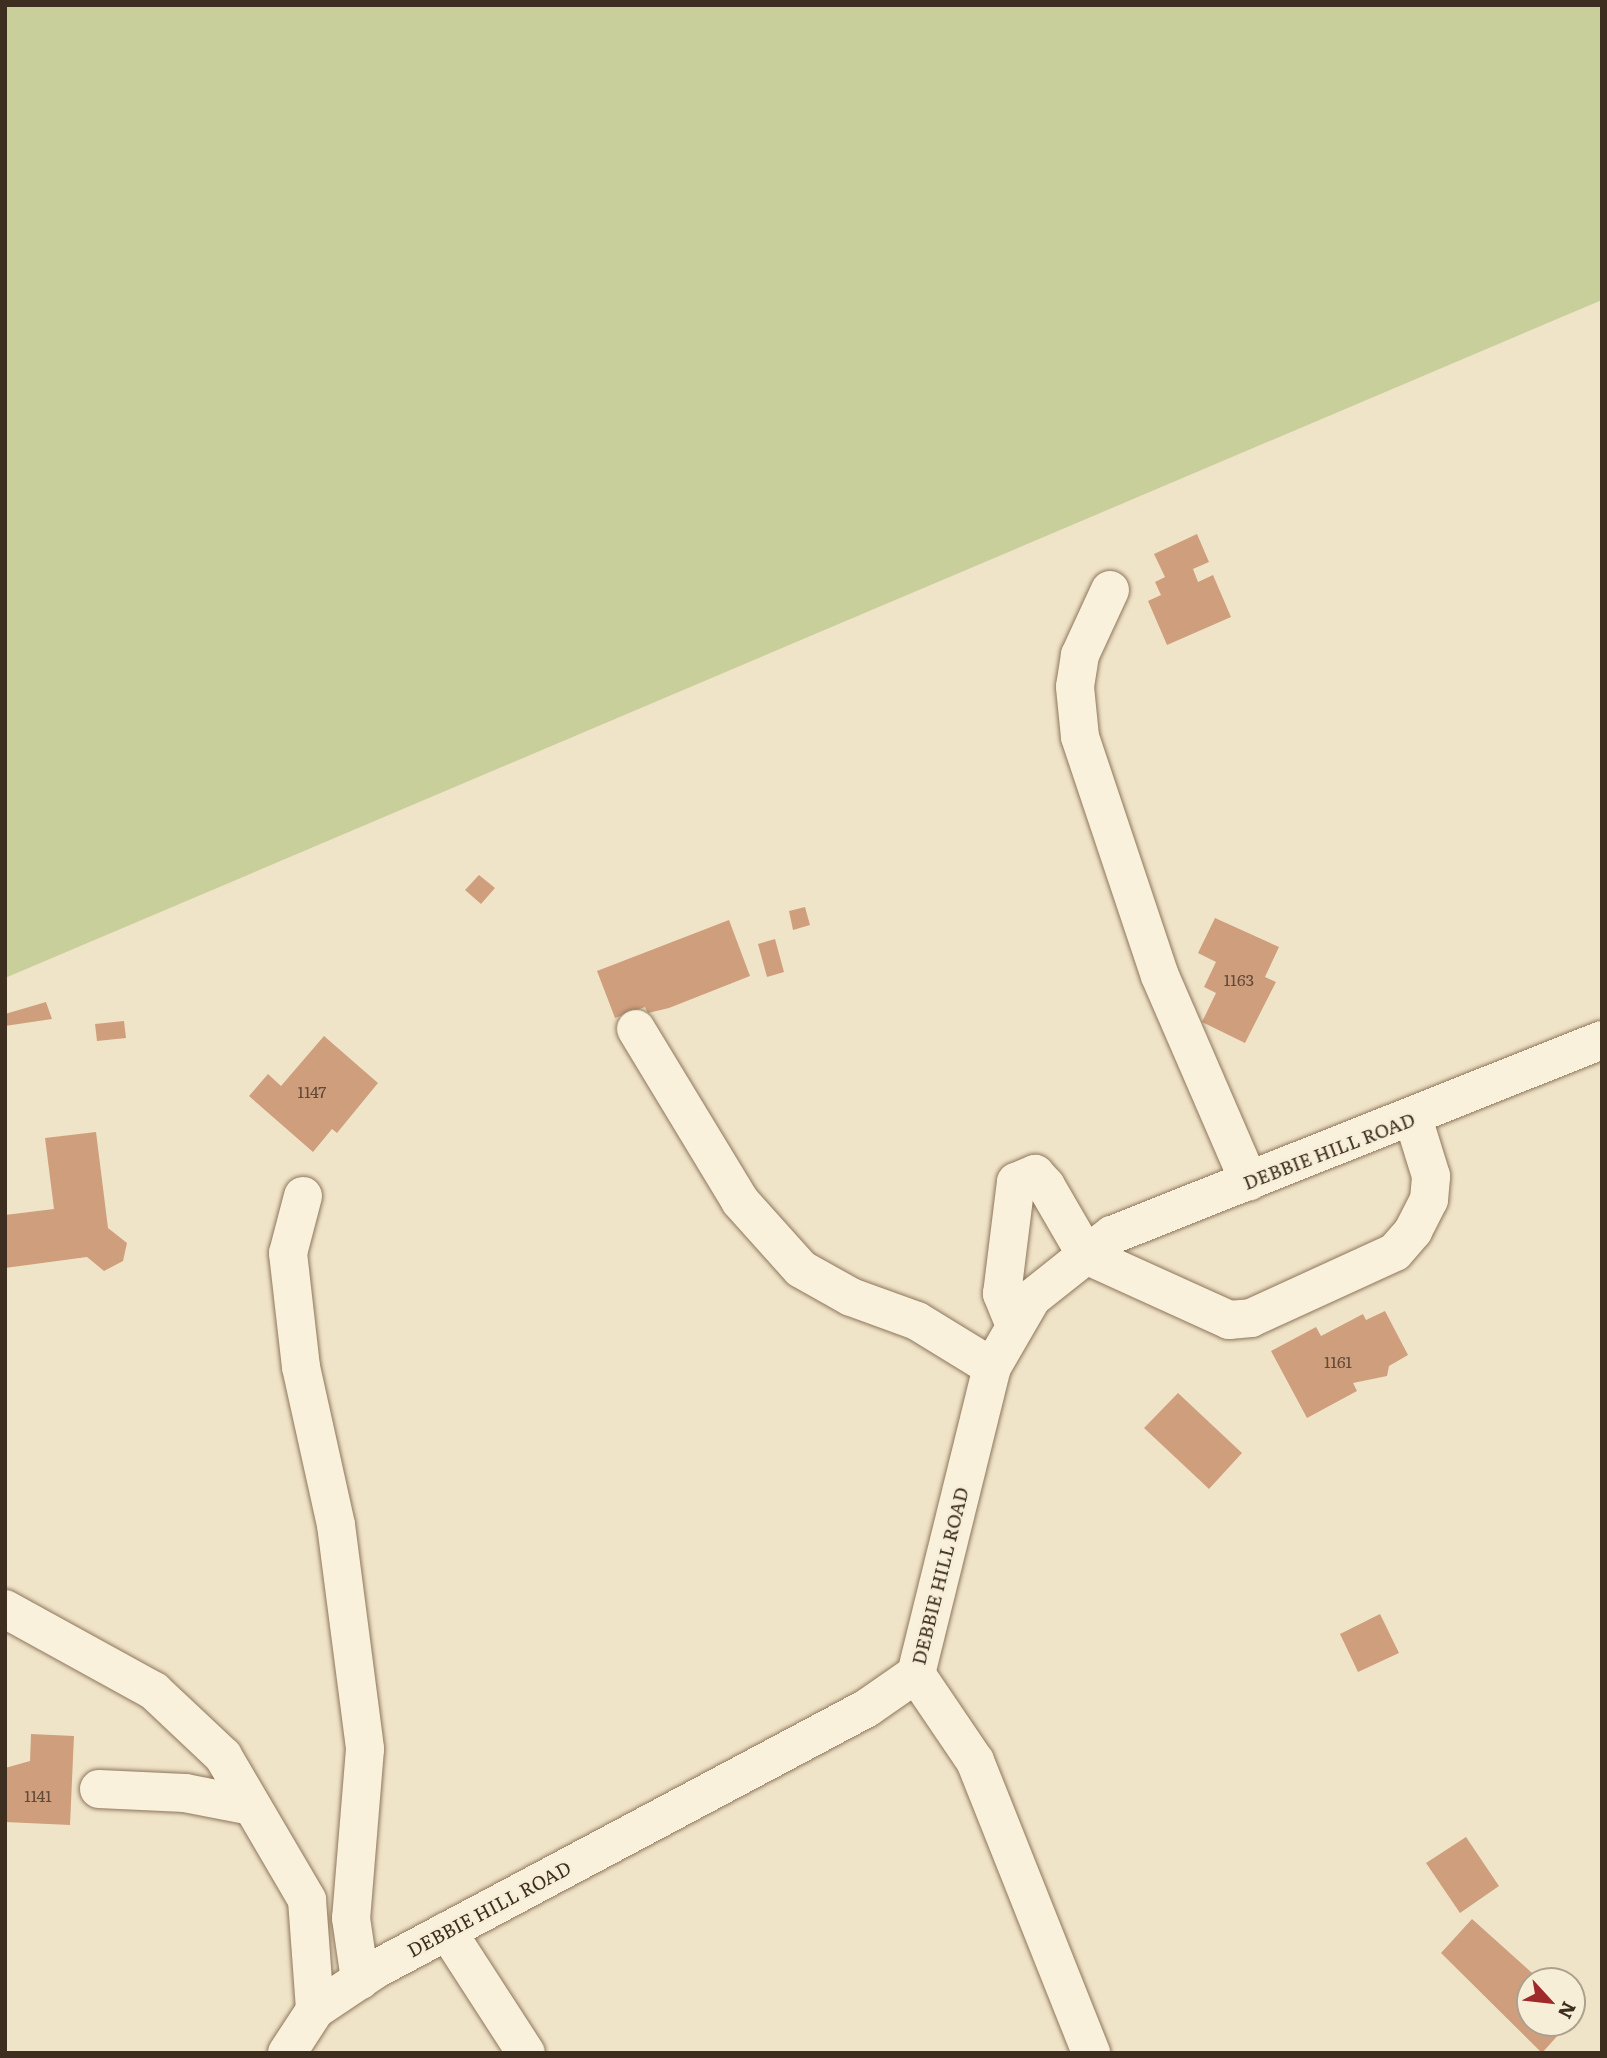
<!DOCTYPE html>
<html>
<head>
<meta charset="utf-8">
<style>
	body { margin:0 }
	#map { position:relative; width:1607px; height:2058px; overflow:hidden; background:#f0e4c8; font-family:Literata,serif }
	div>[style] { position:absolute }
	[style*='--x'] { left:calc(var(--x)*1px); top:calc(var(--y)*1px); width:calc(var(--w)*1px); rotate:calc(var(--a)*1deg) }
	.green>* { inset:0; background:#c9cf9b }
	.building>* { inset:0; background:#cf9f7d }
	.roads { filter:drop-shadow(0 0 2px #8d765c) drop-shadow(0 0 2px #8d765c) }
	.minor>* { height:38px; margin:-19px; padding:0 19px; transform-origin:19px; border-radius:19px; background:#faf1dc }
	span { translate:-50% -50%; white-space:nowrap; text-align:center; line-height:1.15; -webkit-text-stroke:5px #f7eed8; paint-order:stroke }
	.number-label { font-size:16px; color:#624a37 }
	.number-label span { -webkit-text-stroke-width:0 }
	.street-label { font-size:19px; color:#3d2e20 }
	.frame { position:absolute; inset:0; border:7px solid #3d2e20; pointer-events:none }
	.north { position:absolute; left:1516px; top:1967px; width:70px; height:70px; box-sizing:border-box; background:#f7eed8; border:2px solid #ada18e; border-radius:50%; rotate:117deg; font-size:19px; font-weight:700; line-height:28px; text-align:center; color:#3d2e20 }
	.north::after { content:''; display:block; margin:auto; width:24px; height:32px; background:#9e2a2b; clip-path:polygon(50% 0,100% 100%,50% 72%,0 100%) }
</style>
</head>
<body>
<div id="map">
	<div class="green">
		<i style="clip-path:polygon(5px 5px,1602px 5px,1602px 300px,5px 978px)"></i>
	</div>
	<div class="building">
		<i style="clip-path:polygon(1197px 534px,1209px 562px,1193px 569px,1198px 582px,1213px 575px,1231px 617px,1167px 645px,1148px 601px,1161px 595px,1155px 582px,1165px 577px,1154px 554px)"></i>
		<i style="clip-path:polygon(479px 875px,495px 888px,481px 904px,465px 890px)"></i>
		<i style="clip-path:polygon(805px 907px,810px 925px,793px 930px,789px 911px)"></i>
		<i style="clip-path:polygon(1215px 918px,1279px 947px,1265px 977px,1276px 982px,1245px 1043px,1202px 1022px,1216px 993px,1204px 987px,1216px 962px,1198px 953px)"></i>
		<i style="clip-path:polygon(729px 920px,750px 976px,669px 1008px,648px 1013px,645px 1007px,615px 1018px,597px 971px)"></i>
		<i style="clip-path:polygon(775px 939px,784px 972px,767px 977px,758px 944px)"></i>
		<i style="clip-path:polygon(46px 1002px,52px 1019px,5px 1026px,5px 1014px)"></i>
		<i style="clip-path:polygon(124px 1021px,126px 1038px,97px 1041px,95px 1024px)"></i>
		<i style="clip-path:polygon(324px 1036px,378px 1083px,337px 1133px,332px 1129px,313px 1152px,249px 1096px,268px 1074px,281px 1086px)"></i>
		<i style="clip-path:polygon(96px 1132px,108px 1228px,127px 1243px,123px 1261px,104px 1271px,87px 1257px,5px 1268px,5px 1215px,54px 1209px,45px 1138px)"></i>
		<i style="clip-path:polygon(1385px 1311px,1408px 1355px,1389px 1366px,1387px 1376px,1353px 1383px,1357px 1391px,1307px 1418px,1271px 1351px,1316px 1327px,1321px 1336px,1363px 1314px,1366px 1320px)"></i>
		<i style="clip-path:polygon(1178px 1393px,1242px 1453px,1209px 1489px,1144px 1428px)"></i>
		<i style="clip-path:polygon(1380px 1614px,1399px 1653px,1358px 1672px,1340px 1634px)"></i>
		<i style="clip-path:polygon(31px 1734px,74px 1736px,70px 1825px,5px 1822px,5px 1768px,30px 1761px)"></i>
		<i style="clip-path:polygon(1466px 1837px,1499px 1886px,1460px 1913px,1426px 1863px)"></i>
		<i style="clip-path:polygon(1472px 1919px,1541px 1981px,1530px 1981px,1530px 2023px,1569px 2023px,1542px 2053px,1441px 1953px)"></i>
	</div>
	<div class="roads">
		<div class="minor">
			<i style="--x:1110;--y:590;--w:72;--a:114.8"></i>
			<i style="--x:1080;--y:655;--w:32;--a:99"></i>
			<i style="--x:1075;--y:687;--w:50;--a:84.3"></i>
			<i style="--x:1080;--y:737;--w:252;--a:71.5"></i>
			<i style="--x:1160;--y:976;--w:224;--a:66.6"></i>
			<i style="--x:636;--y:1029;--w:201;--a:58.8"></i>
			<i style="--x:740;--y:1201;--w:91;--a:48.1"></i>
			<i style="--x:801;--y:1269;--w:57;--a:29.2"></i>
			<i style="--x:851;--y:1297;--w:70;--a:20"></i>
			<i style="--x:917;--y:1321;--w:88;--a:31.5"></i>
			<i style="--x:303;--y:1196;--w:59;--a:104.7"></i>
			<i style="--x:288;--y:1253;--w:115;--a:83.5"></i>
			<i style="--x:301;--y:1367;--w:162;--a:77.5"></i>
			<i style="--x:336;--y:1525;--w:226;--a:82.6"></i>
			<i style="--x:365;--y:1749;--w:170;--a:94.7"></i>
			<i style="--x:351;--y:1918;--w:63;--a:81.7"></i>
			<i style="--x:1015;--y:1326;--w:35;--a:-112"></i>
			<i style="--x:1002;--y:1294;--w:113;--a:-82.9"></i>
			<i style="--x:1016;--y:1182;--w:21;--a:-23"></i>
			<i style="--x:1035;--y:1174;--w:16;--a:47"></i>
			<i style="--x:1046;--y:1186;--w:80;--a:59.9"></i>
			<i style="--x:1086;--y:1255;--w:157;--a:24.4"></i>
			<i style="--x:1229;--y:1320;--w:22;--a:-5"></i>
			<i style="--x:1251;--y:1318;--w:158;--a:-24.6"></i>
			<i style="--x:1395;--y:1252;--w:28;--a:-49"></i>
			<i style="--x:1413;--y:1231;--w:35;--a:-63"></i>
			<i style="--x:1429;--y:1200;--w:24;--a:-85"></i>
			<i style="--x:1431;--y:1176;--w:61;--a:-107.2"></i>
			<i style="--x:5;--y:1609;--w:170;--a:28.8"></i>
			<i style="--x:154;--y:1691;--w:95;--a:43.3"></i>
			<i style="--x:223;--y:1756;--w:167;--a:59.7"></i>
			<i style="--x:307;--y:1900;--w:110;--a:85.8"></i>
			<i style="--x:916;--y:1674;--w:105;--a:55.9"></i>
			<i style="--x:975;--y:1761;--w:314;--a:68.3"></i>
			<i style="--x:99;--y:1789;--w:86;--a:2.7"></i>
			<i style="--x:185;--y:1793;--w:67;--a:11.1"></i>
			<i style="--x:447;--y:1931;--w:145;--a:57.1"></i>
			<i style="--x:287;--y:2053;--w:51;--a:-56.9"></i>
			<i style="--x:315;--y:2010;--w:73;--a:-33.9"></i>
			<i style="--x:376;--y:1969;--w:556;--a:-27.99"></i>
			<i style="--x:867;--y:1708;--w:60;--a:-34.8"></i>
			<i style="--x:916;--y:1674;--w:316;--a:-76.1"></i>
			<i style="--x:992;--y:1367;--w:80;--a:-59.9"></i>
			<i style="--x:1032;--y:1298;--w:69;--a:-38.5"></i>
			<i style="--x:1086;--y:1255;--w:33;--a:-38"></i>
			<i style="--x:1112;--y:1235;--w:527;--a:-21.7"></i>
		</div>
	</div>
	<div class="number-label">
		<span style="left:1239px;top:979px">1163</span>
		<span style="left:312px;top:1091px">1147</span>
		<span style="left:1338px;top:1361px">1161</span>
		<span style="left:38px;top:1795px">1141</span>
	</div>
	<div class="street-label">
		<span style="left:1329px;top:1151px;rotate:-21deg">DEBBIE HILL ROAD</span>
		<span style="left:940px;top:1576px;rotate:-76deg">DEBBIE HILL ROAD</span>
		<span style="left:489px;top:1909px;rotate:-28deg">DEBBIE HILL ROAD</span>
	</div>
	<div class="frame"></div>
	<div class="north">N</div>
</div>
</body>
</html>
